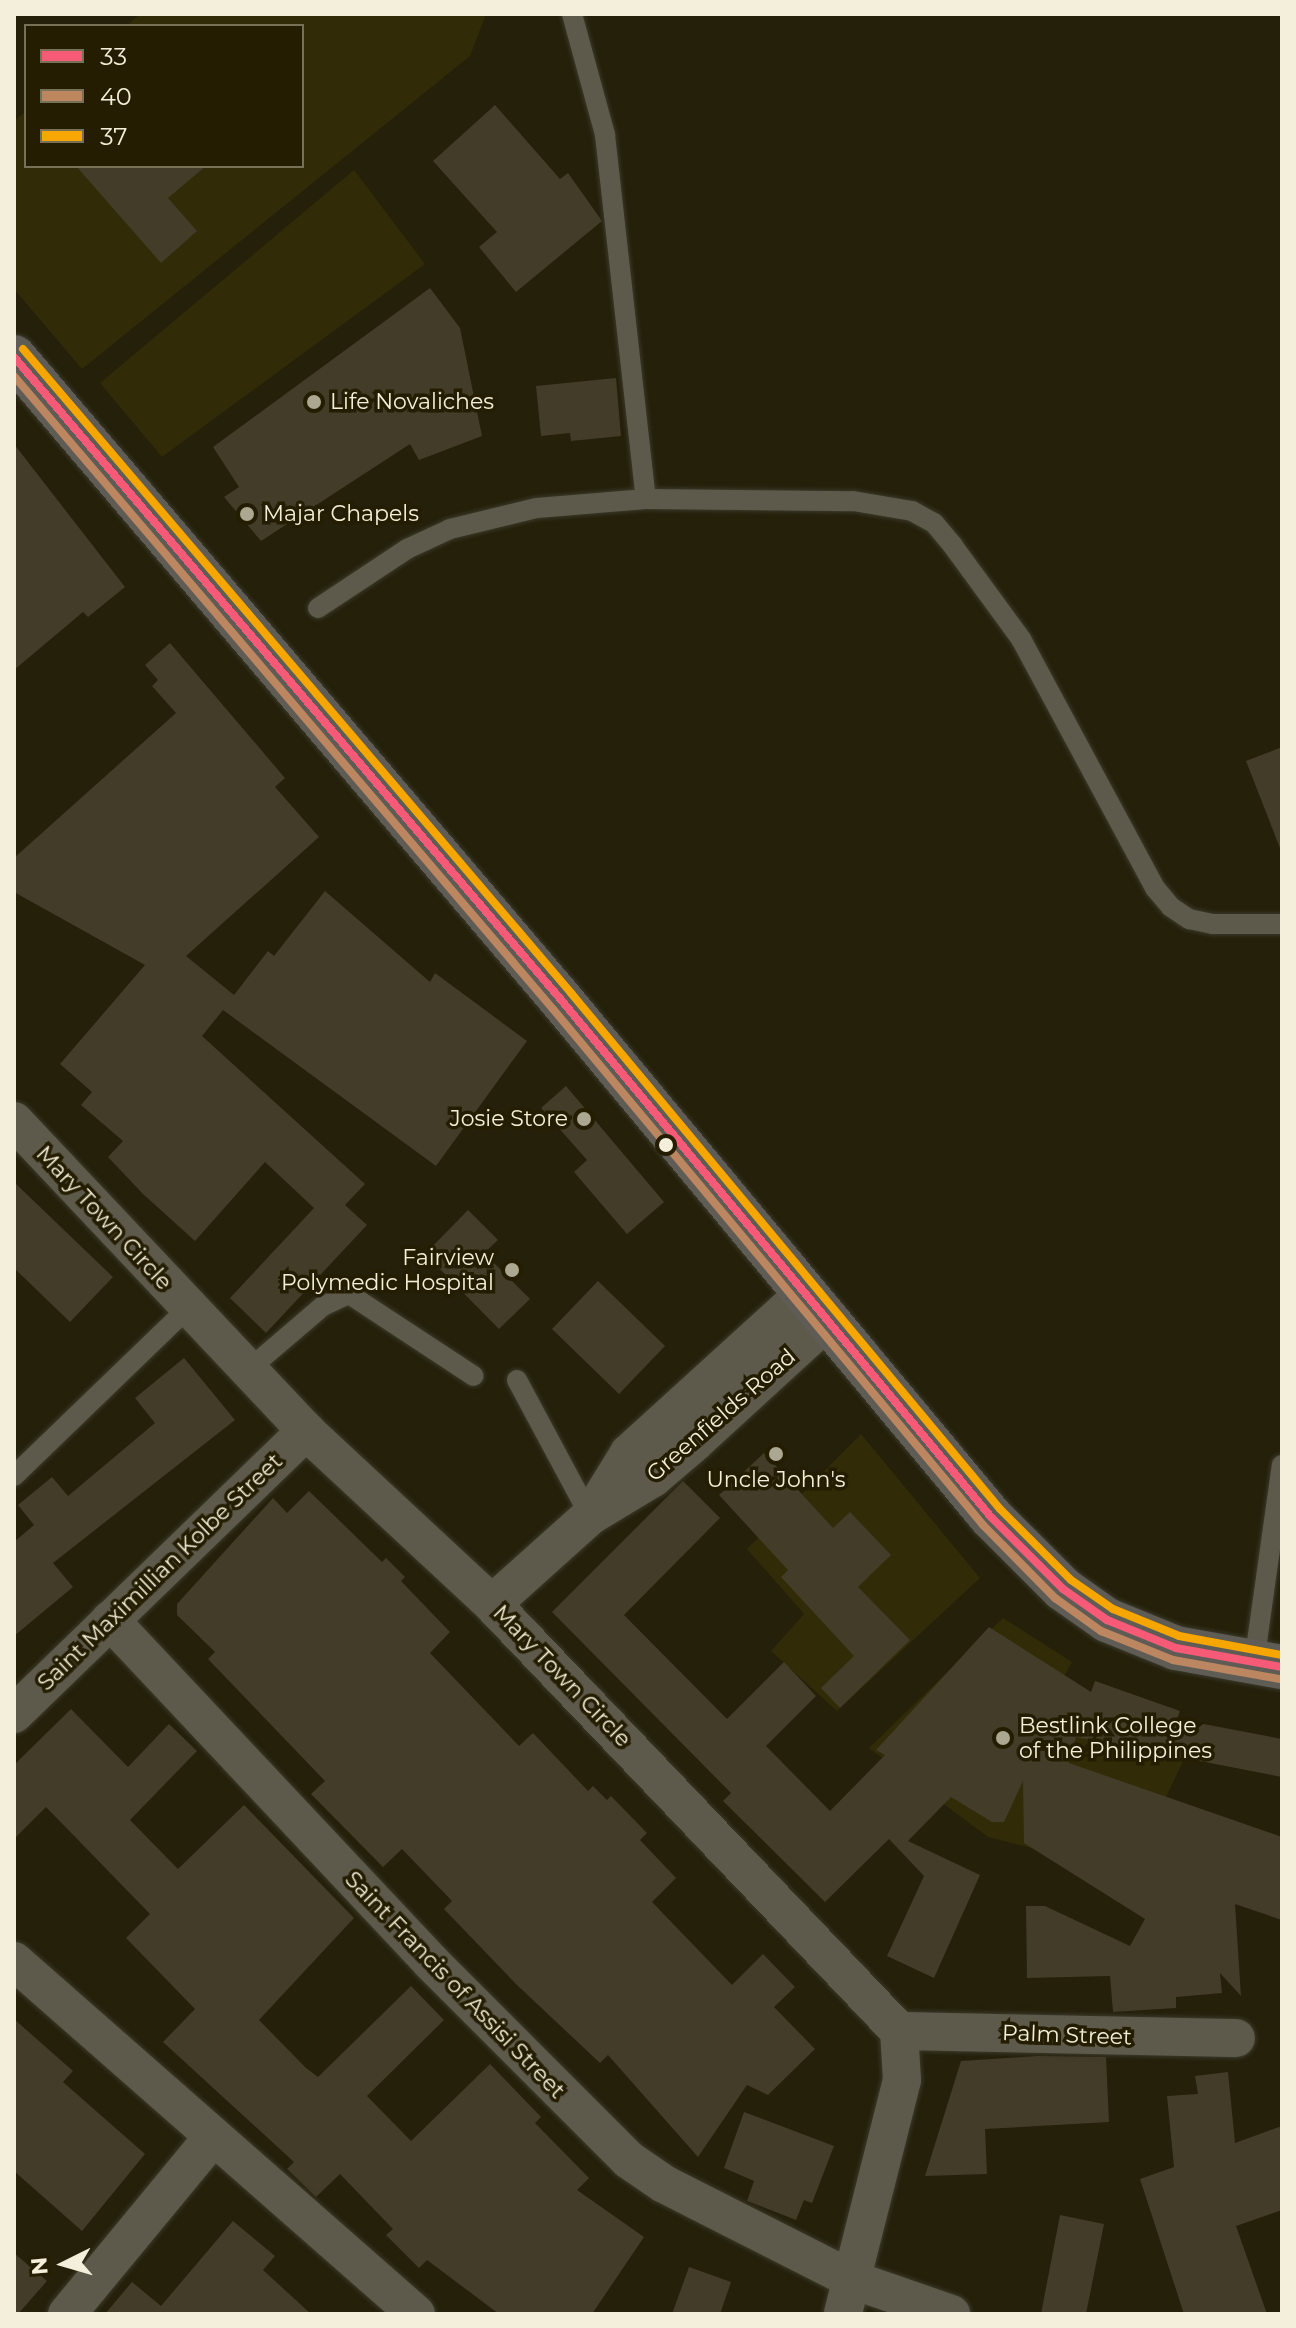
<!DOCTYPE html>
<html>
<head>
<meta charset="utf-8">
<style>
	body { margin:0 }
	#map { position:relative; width:1296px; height:2328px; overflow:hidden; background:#24200a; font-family:Montserrat,sans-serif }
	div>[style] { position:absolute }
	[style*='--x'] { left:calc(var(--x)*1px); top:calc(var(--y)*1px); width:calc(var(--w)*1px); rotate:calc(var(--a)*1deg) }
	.built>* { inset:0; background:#322b07 }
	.building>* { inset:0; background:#433c28 }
	.roads { filter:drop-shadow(0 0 2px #3b392a) drop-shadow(0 0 2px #3b392a) }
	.lane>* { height:20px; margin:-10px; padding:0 10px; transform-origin:10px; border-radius:10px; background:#5d5a4b }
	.street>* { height:38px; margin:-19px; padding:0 19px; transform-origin:19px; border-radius:19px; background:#5d5a4b }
	.primary>* { height:44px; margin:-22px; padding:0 22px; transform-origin:22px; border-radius:22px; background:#5e5c55 }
	.bus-1>* { height:8px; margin:-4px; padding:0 4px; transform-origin:4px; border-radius:4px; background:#f75a77 }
	.bus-2>* { height:8px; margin:-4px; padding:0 4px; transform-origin:4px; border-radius:4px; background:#bb8660 }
	.bus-3>* { height:8px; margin:-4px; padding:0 4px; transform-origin:4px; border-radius:4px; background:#f7a600 }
	.dots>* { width:22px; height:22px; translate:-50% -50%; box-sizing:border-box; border:4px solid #241d01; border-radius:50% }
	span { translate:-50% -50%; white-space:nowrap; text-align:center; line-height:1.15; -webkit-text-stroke:7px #241d01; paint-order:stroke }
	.poi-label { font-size:22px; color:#f4efda }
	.left { translate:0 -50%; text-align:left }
	.right { translate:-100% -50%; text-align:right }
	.street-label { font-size:22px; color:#f4efda }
	.frame { position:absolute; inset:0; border:16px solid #f4efda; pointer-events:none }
	.legend { position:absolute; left:24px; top:24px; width:280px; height:144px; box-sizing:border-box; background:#241d01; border:2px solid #777158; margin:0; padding:10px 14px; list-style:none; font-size:24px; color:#f4efda }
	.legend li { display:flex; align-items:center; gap:16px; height:40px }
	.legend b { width:40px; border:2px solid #777158 }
	.north { position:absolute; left:24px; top:2224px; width:80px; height:80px; -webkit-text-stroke:6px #241d01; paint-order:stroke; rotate:265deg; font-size:22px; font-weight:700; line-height:32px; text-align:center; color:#f4efda }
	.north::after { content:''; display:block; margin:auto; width:28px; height:36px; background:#f4efda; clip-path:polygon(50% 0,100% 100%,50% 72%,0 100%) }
</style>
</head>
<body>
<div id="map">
	<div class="built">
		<i style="clip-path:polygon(140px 14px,486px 14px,470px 56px,82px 369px,14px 289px,14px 121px,26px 111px,26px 166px,302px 166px,302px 26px,126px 26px)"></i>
		<i style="clip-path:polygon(354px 170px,425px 264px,162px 457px,100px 383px)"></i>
		<i style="clip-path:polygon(861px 1434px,980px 1578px,837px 1711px,771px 1651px,804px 1614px,747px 1549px)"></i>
		<i style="clip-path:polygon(1003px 1618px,1072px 1662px,1051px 1700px,1186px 1755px,1130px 1873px,988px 1837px,869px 1748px)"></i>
	</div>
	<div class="building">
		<i style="clip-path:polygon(495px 105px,560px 179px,568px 173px,602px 221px,516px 292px,479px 247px,497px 232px,433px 161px)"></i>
		<i style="clip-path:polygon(76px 166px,206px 166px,168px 198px,197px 231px,161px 263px)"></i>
		<i style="clip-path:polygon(430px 288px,460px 328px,482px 436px,419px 460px,410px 444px,261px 541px,224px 497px,239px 487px,213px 447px)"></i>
		<i style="clip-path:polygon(616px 378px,621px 436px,571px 441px,570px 433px,541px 436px,536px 386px)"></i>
		<i style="clip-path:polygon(14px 444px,125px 587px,88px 617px,83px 612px,14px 670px)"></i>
		<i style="clip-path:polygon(170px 643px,285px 778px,275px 787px,319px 837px,186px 956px,234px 995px,268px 951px,274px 956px,325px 891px,430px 982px,435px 973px,527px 1041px,436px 1166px,223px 1010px,202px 1036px,365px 1184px,345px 1205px,367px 1225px,266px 1333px,230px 1298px,314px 1208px,265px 1162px,195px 1241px,143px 1194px,108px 1157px,123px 1141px,81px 1105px,92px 1092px,60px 1064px,145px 965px,14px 892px,14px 858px,176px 713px,152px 686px,158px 680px,145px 665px)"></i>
		<i style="clip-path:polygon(1282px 747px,1282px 847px,1280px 848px,1246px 761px)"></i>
		<i style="clip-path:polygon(566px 1086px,664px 1202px,627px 1234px,574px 1172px,587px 1160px,541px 1108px)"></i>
		<i style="clip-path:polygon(14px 1182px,113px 1277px,70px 1322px,14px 1268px)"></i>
		<i style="clip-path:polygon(468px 1210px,498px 1240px,484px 1253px,530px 1299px,499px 1329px,425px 1254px)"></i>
		<i style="clip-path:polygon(598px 1281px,665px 1346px,619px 1394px,552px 1329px)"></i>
		<i style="clip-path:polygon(184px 1358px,235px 1420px,53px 1563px,73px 1587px,14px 1636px,14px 1542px,34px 1525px,18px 1505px,52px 1477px,68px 1496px,155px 1423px,135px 1398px)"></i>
		<i style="clip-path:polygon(764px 1453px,833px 1528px,850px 1512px,891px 1555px,858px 1587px,910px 1640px,840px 1708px,821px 1688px,854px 1656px,781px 1577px,788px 1570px,719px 1495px)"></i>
		<i style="clip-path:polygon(683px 1481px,720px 1518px,624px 1615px,727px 1719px,784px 1662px,816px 1696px,766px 1746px,830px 1811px,885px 1755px,876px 1750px,989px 1627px,1091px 1692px,1095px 1681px,1180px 1711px,1177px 1719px,1282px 1739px,1282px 1777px,1076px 1737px,1069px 1763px,1282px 1837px,1282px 1920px,1235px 1904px,1241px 1996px,1220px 1973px,1222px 1993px,1176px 1997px,1176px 2008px,1113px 2012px,1110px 1976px,1027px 1978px,1026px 1906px,1045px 1906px,1130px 1946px,1145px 1919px,1024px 1843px,1023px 1781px,1004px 1822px,992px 1822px,951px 1797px,908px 1841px,980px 1875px,934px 1978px,887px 1956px,924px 1876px,889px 1839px,825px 1902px,723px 1801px,731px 1793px,552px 1612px)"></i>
		<i style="clip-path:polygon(309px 1491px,382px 1562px,386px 1558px,405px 1577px,401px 1581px,450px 1632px,430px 1653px,519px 1746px,533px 1733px,588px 1791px,593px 1786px,607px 1800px,611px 1796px,647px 1833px,640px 1840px,676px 1878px,652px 1902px,732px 1985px,763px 1954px,795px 1987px,774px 2007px,815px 2049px,768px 2095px,747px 2085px,698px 2157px,608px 2055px,600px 2063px,517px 1985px,444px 1909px,452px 1901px,402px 1849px,383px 1867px,311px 1794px,325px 1781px,208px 1659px,215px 1652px,177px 1615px,177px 1604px,273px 1498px,287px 1513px)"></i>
		<i style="clip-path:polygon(71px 1709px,128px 1767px,169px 1724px,197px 1751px,130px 1820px,178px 1869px,244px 1805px,354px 1918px,259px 2020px,306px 2068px,318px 2077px,411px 1986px,444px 2020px,367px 2096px,411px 2141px,490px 2064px,541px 2117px,535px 2123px,589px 2178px,577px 2190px,644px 2237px,592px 2314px,499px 2314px,427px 2260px,419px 2268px,386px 2235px,393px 2229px,340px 2174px,316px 2197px,287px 2169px,294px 2162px,163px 2042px,195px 2009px,126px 1938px,150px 1914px,46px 1807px,14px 1839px,14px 1765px)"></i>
		<i style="clip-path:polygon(14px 2019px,73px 2071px,63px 2082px,145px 2154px,82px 2231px,14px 2171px)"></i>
		<i style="clip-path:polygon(1037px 2056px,1106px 2057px,1109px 2122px,985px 2129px,987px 2174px,925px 2176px,961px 2061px)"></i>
		<i style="clip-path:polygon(1228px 2072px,1235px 2143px,1282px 2126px,1282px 2210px,1236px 2226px,1267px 2314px,1184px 2314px,1140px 2179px,1174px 2167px,1167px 2096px,1198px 2094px,1195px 2076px)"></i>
		<i style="clip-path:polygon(744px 2112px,834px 2146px,812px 2203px,804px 2200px,796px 2220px,747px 2201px,754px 2181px,724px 2168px)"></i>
		<i style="clip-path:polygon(1060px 2215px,1104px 2224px,1086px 2314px,1041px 2314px)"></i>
		<i style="clip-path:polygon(233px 2221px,275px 2256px,263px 2270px,311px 2314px,105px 2314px,132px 2282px,161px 2306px)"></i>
		<i style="clip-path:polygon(14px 2253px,47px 2281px,18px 2314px,14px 2314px)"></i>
		<i style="clip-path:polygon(689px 2267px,731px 2282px,720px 2314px,672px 2314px)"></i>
	</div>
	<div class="roads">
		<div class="lane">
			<i style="--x:572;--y:14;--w:125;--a:74.7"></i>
			<i style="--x:605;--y:135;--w:366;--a:83.6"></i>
			<i style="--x:318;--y:608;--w:107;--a:-33.5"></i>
			<i style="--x:407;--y:549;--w:47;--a:-24.9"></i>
			<i style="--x:450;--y:529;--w:89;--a:-13.6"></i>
			<i style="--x:537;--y:508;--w:109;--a:-4.7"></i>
			<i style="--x:646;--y:499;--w:207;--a:0.6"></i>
			<i style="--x:853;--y:501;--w:60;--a:9.6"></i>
			<i style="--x:912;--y:511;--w:25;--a:29"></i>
			<i style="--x:934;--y:523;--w:30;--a:50"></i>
			<i style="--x:953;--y:546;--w:115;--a:53.8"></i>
			<i style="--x:1021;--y:639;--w:283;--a:61.7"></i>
			<i style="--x:1155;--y:888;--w:25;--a:50"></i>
			<i style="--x:1171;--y:907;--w:22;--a:34"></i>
			<i style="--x:1189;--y:919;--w:24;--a:12"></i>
			<i style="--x:1212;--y:924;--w:70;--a:0"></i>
			<i style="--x:248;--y:1370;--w:99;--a:-40.5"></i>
			<i style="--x:323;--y:1306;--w:29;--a:-25"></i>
			<i style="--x:349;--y:1294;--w:149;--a:33.3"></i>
			<i style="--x:517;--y:1380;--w:154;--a:61.8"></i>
			<i style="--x:14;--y:1476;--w:242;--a:-44"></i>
			<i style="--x:1254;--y:1663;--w:200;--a:-82"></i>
		</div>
		<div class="street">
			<i style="--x:14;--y:1121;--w:426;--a:46.7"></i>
			<i style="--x:306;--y:1431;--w:254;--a:42.9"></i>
			<i style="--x:492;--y:1604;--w:590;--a:46.37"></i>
			<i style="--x:899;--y:2031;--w:49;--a:86.5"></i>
			<i style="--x:902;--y:2080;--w:241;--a:104.2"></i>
			<i style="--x:594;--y:1510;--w:67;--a:-58.4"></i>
			<i style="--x:629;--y:1453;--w:238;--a:-42.3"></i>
			<i style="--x:492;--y:1604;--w:132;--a:-41.9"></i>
			<i style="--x:590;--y:1516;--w:74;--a:-31.1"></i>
			<i style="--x:653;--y:1478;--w:55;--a:-40.6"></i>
			<i style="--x:695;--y:1442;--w:180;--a:-42.5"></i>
			<i style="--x:110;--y:1620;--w:468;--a:46.8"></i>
			<i style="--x:430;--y:1961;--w:281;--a:45"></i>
			<i style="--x:629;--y:2160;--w:42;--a:34.4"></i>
			<i style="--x:664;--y:2184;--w:212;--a:26.9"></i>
			<i style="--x:853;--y:2280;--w:104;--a:19.1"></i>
			<i style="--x:14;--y:1714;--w:407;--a:-44.1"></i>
			<i style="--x:14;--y:1961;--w:535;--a:41.29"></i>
			<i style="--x:899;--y:2031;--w:337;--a:1.2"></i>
			<i style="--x:67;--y:2314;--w:228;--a:-50.5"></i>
		</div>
		<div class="primary">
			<i style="--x:14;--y:357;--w:846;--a:49.6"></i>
			<i style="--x:562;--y:1001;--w:671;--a:50.26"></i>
			<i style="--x:991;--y:1517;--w:102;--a:45"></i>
			<i style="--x:1063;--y:1589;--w:54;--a:35.2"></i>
			<i style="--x:1107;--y:1620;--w:74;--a:22.1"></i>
			<i style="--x:1176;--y:1648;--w:108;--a:10.2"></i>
		</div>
	</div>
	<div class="bus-1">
		<i style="--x:14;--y:357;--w:846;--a:49.6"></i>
		<i style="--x:562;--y:1001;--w:671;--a:50.26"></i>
		<i style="--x:991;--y:1517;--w:102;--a:45"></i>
		<i style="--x:1063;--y:1589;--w:54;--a:35.2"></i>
		<i style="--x:1107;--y:1620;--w:74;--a:22.1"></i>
		<i style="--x:1176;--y:1648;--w:108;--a:10.2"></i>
	</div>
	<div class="bus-2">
		<i style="--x:14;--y:376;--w:831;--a:49.59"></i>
		<i style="--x:553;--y:1009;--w:672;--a:50.19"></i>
		<i style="--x:983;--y:1525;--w:103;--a:45.4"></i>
		<i style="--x:1055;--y:1598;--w:57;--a:35.7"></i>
		<i style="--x:1101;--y:1631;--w:78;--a:21.9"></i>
		<i style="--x:1173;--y:1660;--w:109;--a:10.1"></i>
	</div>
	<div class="bus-3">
		<i style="--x:23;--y:349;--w:846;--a:49.6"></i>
		<i style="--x:571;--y:993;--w:671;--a:50.26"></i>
		<i style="--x:1000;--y:1509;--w:100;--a:45"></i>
		<i style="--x:1071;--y:1580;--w:51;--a:34.6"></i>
		<i style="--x:1113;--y:1609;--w:71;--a:22.2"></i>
		<i style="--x:1179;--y:1636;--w:105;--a:10.5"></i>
	</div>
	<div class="dots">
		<i style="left:314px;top:402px;background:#aba791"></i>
		<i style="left:247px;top:514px;background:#aba791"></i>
		<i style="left:584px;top:1119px;background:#aba791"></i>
		<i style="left:666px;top:1145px;background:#f4efda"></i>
		<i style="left:512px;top:1270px;background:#aba791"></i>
		<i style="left:776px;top:1454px;background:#aba791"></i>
		<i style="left:1003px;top:1738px;background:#aba791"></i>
	</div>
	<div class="poi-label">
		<span class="left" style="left:330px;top:402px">Life Novaliches</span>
		<span class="left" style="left:263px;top:514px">Majar Chapels</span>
		<span class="right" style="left:568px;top:1119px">Josie Store</span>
		<span class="right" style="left:494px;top:1270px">Fairview<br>Polymedic Hospital</span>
		<span style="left:776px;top:1480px">Uncle John's</span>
		<span class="left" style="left:1019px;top:1738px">Bestlink College<br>of the Philippines</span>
	</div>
	<div class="street-label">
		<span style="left:104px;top:1218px;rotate:47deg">Mary Town Circle</span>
		<span style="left:721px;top:1415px;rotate:-41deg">Greenfields Road</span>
		<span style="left:160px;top:1572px;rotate:-44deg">Saint Maximillian Kolbe Street</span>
		<span style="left:562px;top:1676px;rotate:46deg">Mary Town Circle</span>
		<span style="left:455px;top:1985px;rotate:46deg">Saint Francis of Assisi Street</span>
		<span style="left:1067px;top:2035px;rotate:2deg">Palm Street</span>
	</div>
	<div class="frame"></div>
	<ul class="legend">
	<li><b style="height:10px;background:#f75a77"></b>33</li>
	<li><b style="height:10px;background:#bb8660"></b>40</li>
	<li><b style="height:10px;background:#f7a600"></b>37</li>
	</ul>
	<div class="north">N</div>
</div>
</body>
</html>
